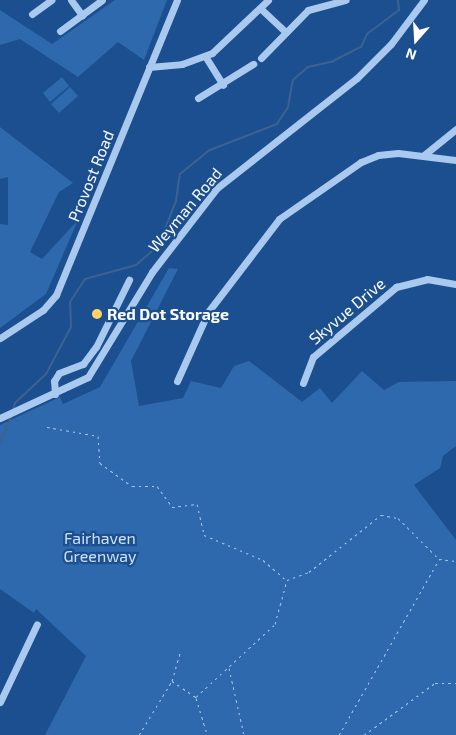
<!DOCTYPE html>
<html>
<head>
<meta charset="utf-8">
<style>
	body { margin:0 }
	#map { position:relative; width:456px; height:735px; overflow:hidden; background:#1b4f8f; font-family:"Exo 2",sans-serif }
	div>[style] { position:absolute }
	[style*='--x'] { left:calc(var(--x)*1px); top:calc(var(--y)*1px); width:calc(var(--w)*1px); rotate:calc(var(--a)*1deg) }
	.green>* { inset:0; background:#2e69ad }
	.stream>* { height:2px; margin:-1px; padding:0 1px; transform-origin:1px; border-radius:1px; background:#3c6290 }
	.path>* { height:1px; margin-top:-0.5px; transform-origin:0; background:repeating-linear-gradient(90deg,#a9c9ee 0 2.5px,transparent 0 6.5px) }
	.minor>* { height:7px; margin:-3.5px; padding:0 3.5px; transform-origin:3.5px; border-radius:3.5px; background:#a9c9ee }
	.dots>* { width:14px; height:14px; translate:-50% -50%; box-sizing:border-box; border:2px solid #1b4f8f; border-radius:50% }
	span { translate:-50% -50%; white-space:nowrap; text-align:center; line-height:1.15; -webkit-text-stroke:4.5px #1b4f8f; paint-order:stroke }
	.street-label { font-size:16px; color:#fff }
	.poi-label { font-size:16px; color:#fff; font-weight:700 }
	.left { translate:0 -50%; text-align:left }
	.park-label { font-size:16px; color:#cfe3fa }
	.north { position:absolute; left:391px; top:15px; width:50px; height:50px; -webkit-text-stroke:4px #1b4f8f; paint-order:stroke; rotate:199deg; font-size:14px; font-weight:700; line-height:20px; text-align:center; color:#fff }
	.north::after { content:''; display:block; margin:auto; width:18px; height:22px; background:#fff; clip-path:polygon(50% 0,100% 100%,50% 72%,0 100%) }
</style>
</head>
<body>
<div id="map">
	<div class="green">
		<i style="clip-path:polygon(115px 0,167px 0,144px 60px,118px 42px,78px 77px,20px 39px,0 45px,0 10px,52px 44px)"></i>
		<i style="clip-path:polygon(62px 77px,69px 86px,50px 102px,43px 93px)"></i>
		<i style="clip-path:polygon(70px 87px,78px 96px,59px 113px,51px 104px)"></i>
		<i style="clip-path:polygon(0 127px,73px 183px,59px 192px,30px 252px,42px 259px,78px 220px,46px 294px,0 328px,0 224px,8px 225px,8px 177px,0 179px)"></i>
		<i style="clip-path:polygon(169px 268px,178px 269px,131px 361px,139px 406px,183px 398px,191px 381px,221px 388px,234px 366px,249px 361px,302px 402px,320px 388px,332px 403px,362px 371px,384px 390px,399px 382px,456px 381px,456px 446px,443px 456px,440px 468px,414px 485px,456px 540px,456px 735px,45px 735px,86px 656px,36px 609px,34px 613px,0 589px,0 425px,60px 397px,63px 404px,100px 387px)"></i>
	</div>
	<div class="stream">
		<i style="--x:13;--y:410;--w:7;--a:-74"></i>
		<i style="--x:15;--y:403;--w:42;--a:-43.1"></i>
		<i style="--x:46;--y:374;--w:53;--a:-62"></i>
		<i style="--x:71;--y:327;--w:25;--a:-92"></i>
		<i style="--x:70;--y:302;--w:27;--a:-57"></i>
		<i style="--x:85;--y:279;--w:53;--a:-15.4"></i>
		<i style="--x:136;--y:265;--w:29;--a:-41"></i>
		<i style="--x:158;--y:246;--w:48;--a:-68.2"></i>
		<i style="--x:176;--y:201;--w:27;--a:-82"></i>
		<i style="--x:180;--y:174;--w:38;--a:-39"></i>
		<i style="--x:210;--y:150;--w:72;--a:-21.2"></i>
		<i style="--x:277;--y:124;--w:20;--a:-57"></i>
		<i style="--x:288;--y:107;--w:27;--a:-80"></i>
		<i style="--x:293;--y:80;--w:20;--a:-41"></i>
		<i style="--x:308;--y:67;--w:26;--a:-13"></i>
		<i style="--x:333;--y:61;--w:31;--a:-27"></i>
		<i style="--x:361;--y:47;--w:14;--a:-65"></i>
		<i style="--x:367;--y:34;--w:40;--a:-37"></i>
		<i style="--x:399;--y:10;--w:10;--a:-96"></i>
		<i style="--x:0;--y:444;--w:31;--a:-68"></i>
	</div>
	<div class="path">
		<i style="--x:47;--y:427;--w:52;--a:10"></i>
		<i style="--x:98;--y:436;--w:27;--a:86"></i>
		<i style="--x:100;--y:463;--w:39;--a:36"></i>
		<i style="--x:132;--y:486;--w:25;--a:0"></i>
		<i style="--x:157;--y:486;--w:26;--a:54"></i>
		<i style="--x:172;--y:507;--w:25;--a:-7"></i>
		<i style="--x:197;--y:504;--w:32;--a:77"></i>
		<i style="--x:204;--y:535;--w:64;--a:23"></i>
		<i style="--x:263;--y:560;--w:30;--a:41"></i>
		<i style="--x:229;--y:668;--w:69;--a:77.4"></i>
		<i style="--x:172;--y:681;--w:29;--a:34"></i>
		<i style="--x:196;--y:697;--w:108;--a:-42.7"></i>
		<i style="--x:275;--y:624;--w:46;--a:-74.7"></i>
		<i style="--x:287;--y:580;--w:23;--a:-20"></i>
		<i style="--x:309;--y:572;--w:92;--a:-38.4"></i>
		<i style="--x:381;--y:515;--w:17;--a:10"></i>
		<i style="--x:398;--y:518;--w:58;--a:45"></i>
		<i style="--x:439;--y:559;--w:17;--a:7"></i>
		<i style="--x:196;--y:698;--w:39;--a:73"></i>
		<i style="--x:139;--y:735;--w:63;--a:-58.6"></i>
		<i style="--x:172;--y:681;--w:32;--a:-74"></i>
		<i style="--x:339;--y:735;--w:202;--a:-60.3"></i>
		<i style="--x:364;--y:735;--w:88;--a:-36.2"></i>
		<i style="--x:435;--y:683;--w:21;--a:0"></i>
	</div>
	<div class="minor">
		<i style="--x:71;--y:0;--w:19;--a:54"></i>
		<i style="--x:261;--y:9;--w:34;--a:43"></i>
		<i style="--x:32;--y:14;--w:24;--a:-36"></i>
		<i style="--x:60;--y:31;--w:52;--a:-36.4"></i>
		<i style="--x:205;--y:56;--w:34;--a:58"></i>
		<i style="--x:261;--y:58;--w:67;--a:-45.6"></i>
		<i style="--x:308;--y:10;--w:39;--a:-15"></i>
		<i style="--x:149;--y:67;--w:33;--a:-5"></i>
		<i style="--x:182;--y:64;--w:32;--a:-20"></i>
		<i style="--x:212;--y:53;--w:77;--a:-43.4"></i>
		<i style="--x:198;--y:98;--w:65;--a:-31.7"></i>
		<i style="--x:424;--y:155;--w:41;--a:-39.1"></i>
		<i style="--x:0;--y:338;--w:51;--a:-33.1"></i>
		<i style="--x:43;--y:310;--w:20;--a:-49"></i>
		<i style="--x:56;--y:295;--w:319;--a:-67.7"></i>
		<i style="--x:177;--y:381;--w:76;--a:-65.8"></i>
		<i style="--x:208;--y:312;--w:117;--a:-52.6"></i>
		<i style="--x:279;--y:219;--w:100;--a:-34.8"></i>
		<i style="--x:361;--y:162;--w:18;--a:-22"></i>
		<i style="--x:378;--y:155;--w:20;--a:-6"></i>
		<i style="--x:398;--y:153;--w:58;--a:6.9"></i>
		<i style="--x:303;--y:383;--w:28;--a:-69"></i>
		<i style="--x:313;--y:357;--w:109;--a:-40.1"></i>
		<i style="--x:396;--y:287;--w:32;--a:-14"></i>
		<i style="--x:427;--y:279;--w:29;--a:10"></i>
		<i style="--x:55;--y:394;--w:13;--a:-94"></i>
		<i style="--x:54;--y:381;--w:9;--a:-58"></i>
		<i style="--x:59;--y:373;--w:26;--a:-21"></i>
		<i style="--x:83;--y:364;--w:21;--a:-53"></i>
		<i style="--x:96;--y:347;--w:75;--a:-63.8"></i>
		<i style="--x:0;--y:418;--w:97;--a:-25"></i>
		<i style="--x:88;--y:377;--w:123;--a:-58.6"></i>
		<i style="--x:152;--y:272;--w:106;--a:-52.3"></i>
		<i style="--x:217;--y:188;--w:178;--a:-38.2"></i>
		<i style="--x:357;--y:78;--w:48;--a:-45"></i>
		<i style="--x:391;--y:44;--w:55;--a:-53.1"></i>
		<i style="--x:0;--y:702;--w:86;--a:-64.6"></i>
	</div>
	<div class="dots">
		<i style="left:97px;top:314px;background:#ffd166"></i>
	</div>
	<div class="street-label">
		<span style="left:91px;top:176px;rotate:-68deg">Provost Road</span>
		<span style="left:185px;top:210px;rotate:-50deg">Weyman Road</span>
		<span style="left:347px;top:311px;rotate:-40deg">Skyvue Drive</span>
	</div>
	<div class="poi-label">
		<span class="left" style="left:107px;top:314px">Red Dot Storage</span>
	</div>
	<div class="park-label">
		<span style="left:100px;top:547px">Fairhaven<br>Greenway</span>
	</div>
	<div class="north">N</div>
</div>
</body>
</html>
